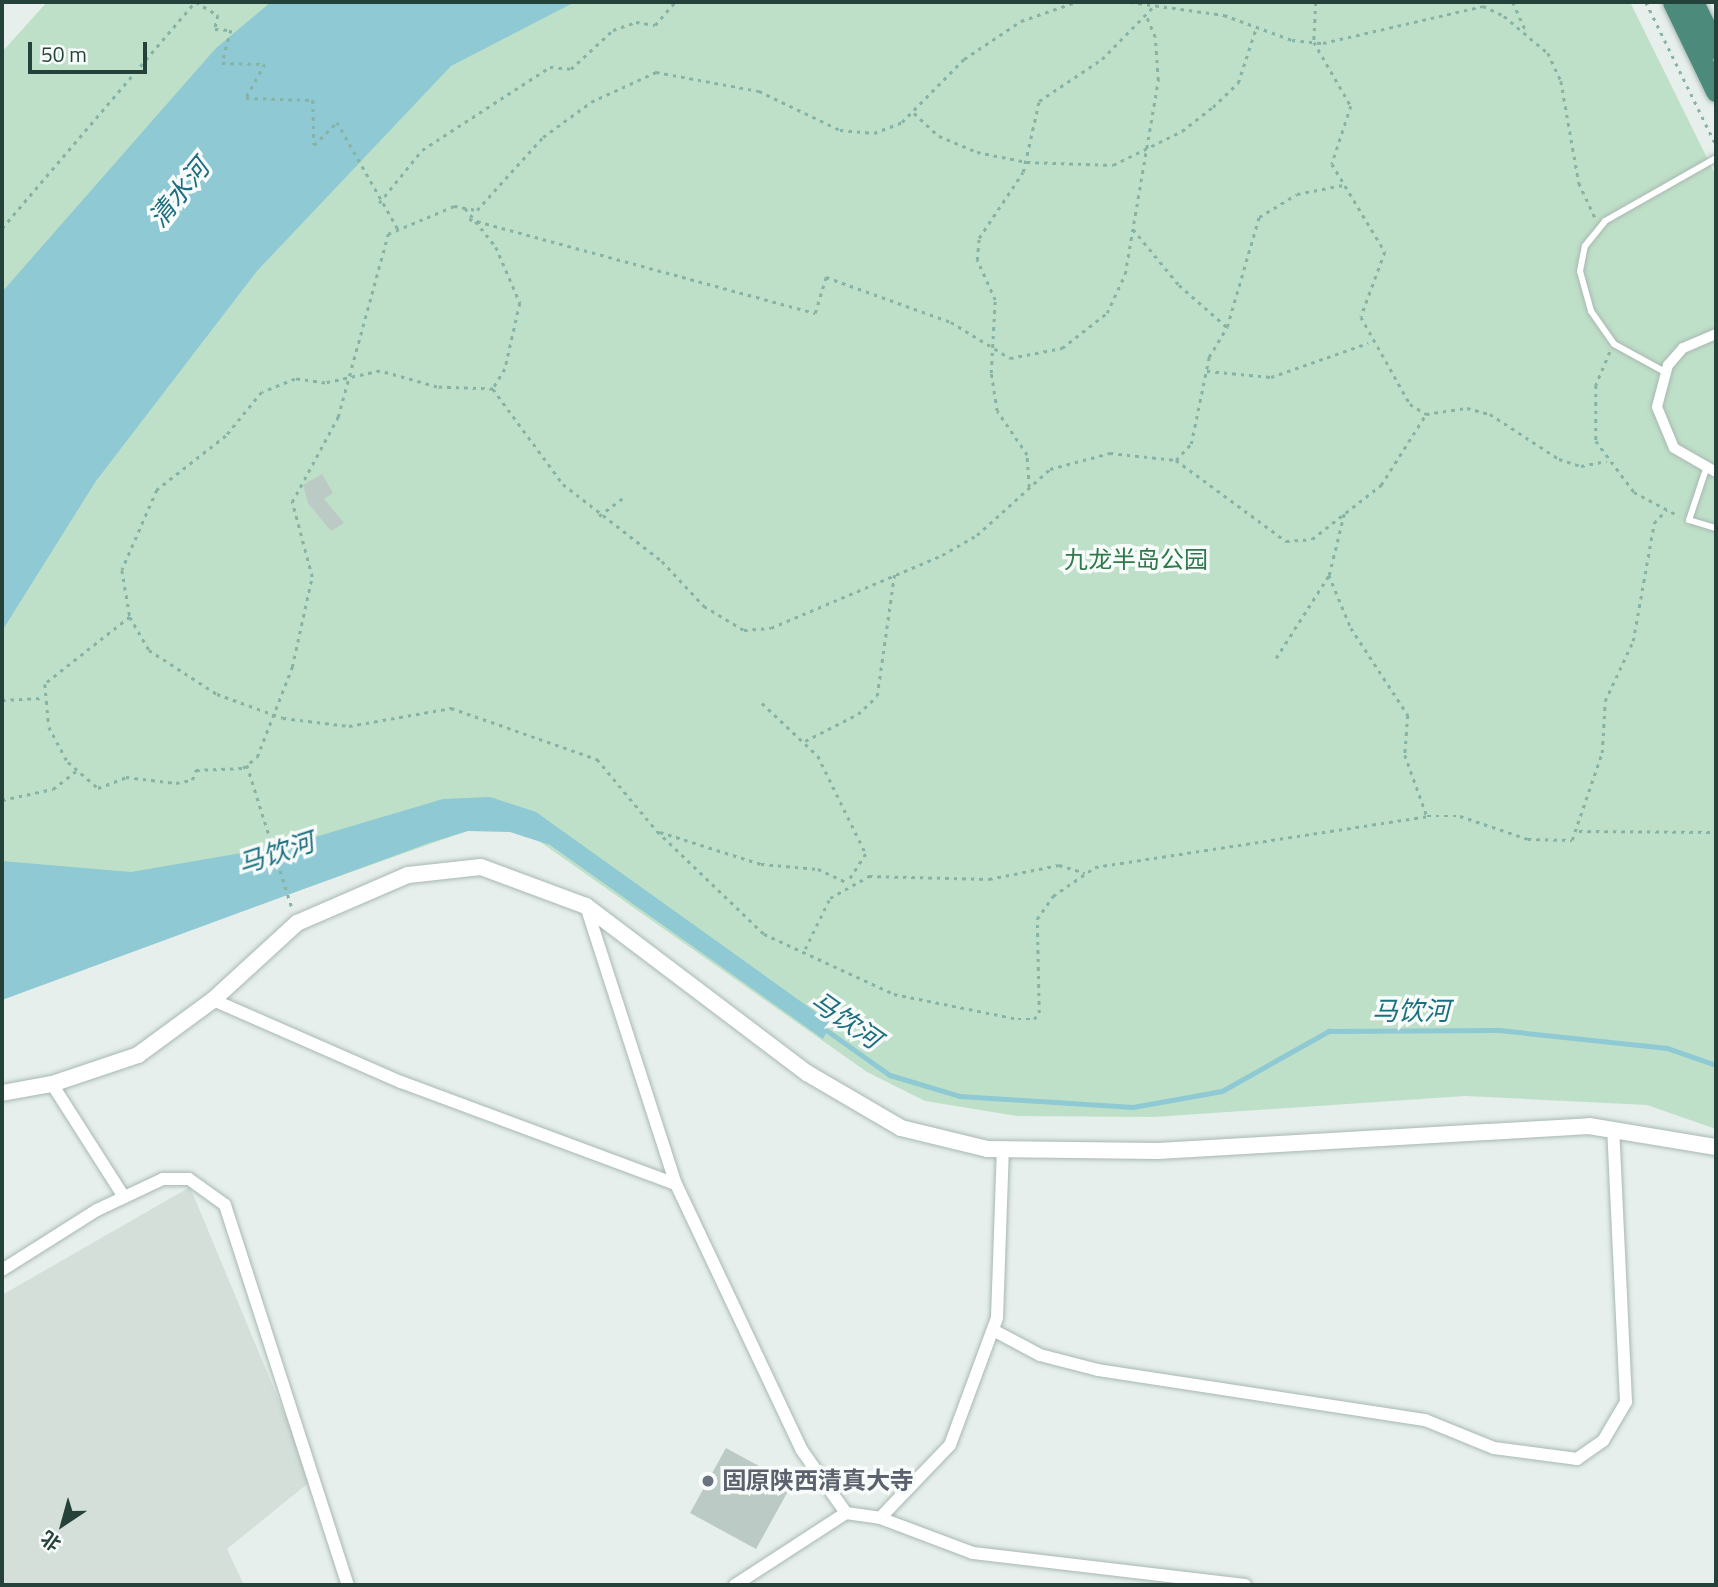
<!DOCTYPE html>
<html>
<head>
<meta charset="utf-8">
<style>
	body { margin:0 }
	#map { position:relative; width:1718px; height:1587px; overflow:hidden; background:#e6efeb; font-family:"Titillium Web","Noto Sans SC",sans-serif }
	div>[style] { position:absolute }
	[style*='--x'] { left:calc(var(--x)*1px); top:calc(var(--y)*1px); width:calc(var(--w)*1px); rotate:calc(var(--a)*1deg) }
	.built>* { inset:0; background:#d4dfda }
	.green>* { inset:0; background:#bfe0c8 }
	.water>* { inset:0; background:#8ec9d4 }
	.stream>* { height:4.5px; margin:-2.25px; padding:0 2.25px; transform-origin:2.25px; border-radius:2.25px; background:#8ec9d4 }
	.building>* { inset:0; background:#bbcac4 }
	.path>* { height:2.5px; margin-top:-1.25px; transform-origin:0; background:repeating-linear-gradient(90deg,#86b3a5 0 3.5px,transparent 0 8.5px) }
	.roads { filter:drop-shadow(0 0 2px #a8b8b2) drop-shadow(0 0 2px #a8b8b2) }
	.service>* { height:6px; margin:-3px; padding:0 3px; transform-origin:3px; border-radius:3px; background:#fff }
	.pedestrian>* { height:10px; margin:-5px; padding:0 5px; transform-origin:5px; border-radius:5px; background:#fff }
	.minor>* { height:12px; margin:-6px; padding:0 6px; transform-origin:6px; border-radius:6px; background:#fff }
	.tertiary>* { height:16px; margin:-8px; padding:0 8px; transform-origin:8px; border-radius:8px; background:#fff }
	.trunk>* { height:21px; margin:-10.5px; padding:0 10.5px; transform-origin:10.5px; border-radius:10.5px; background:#4c8a7c }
	.dots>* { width:19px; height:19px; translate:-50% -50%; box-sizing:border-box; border:4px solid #f7fbf9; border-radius:50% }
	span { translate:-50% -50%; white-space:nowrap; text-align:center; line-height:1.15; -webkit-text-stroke:7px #f7fbf9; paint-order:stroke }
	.park-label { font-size:24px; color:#2d7a4b }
	.worship-label { font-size:24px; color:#5b616d; font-weight:700 }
	.left { translate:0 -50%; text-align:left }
	.water-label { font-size:26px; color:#1c6f80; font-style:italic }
	.frame { position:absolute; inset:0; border:4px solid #24423a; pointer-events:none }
	.north { position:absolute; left:28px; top:1489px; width:70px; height:70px; -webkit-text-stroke:5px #f7fbf9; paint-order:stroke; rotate:216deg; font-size:19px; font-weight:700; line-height:28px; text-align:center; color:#24423a }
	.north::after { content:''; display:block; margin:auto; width:24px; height:32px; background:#24423a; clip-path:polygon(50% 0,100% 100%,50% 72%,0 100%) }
	.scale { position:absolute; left:28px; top:42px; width:119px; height:32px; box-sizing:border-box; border:4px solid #24423a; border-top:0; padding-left:9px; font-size:21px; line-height:24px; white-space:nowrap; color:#24423a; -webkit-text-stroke:5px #f7fbf9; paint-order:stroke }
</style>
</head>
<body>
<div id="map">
	<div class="built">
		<i style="clip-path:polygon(190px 1187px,312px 1480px,227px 1549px,244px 1585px,2px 1585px,2px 1295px)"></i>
	</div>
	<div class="green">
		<i style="clip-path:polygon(47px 2px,1630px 2px,1716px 176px,1716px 1129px,1647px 1105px,1465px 1096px,1154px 1117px,1017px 1116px,925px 1101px,867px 1072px,522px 829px,478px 827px,2px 996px,2px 52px)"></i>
	</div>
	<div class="water">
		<i style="clip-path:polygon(271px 2px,575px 2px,451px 66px,257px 271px,96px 481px,2px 631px,2px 292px,216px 48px)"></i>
		<i style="clip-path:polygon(490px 797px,536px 812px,831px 1023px,823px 1039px,550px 845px,510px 832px,468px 831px,429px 843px,2px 1000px,2px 861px,131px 872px,288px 845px,443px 799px)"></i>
	</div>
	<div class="stream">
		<i style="--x:825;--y:1029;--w:80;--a:35.3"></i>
		<i style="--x:890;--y:1075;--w:73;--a:16.7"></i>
		<i style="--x:960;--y:1096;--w:173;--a:3.6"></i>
		<i style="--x:1133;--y:1107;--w:90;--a:-10.2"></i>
		<i style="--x:1222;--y:1091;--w:123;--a:-29.3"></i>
		<i style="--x:1329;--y:1031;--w:170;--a:-0.3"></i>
		<i style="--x:1499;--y:1030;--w:169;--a:6.1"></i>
		<i style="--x:1667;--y:1048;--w:52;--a:19.1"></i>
	</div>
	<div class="building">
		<i style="clip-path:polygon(322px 474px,333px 493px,324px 499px,344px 523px,331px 531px,308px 503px,303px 485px)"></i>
		<i style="clip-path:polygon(726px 1448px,792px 1484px,756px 1549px,690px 1513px)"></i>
	</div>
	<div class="path">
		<i style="--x:196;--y:2;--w:26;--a:31"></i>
		<i style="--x:218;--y:15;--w:14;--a:102"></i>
		<i style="--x:215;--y:29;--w:16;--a:4"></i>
		<i style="--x:231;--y:30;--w:34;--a:105"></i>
		<i style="--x:222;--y:63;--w:43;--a:1.3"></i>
		<i style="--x:265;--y:64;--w:39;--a:119"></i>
		<i style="--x:246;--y:98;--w:67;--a:1.7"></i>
		<i style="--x:313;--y:100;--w:45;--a:88.7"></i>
		<i style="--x:314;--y:145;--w:33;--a:-45"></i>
		<i style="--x:337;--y:122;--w:123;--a:60.3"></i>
		<i style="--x:1130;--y:2;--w:95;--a:7.9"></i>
		<i style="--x:1224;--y:15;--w:72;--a:20.2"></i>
		<i style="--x:1292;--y:40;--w:31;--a:6"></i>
		<i style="--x:1323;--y:43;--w:164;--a:-13"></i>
		<i style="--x:1483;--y:6;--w:23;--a:25"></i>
		<i style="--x:1504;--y:16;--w:57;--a:40.1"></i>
		<i style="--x:1548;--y:53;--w:31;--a:65"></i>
		<i style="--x:1561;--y:81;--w:104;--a:80"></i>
		<i style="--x:1579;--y:183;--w:38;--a:65"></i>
		<i style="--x:1316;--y:2;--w:40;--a:92.9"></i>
		<i style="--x:1314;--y:42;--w:74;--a:60"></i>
		<i style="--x:1351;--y:106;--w:61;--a:108.1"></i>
		<i style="--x:1332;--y:164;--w:103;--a:58.9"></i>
		<i style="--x:1385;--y:252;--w:69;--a:110.3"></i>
		<i style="--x:1361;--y:317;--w:100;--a:60.6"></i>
		<i style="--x:1410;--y:404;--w:19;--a:32"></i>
		<i style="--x:1513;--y:2;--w:30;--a:66"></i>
		<i style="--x:1646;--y:2;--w:159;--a:63.9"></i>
		<i style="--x:914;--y:113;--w:34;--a:43"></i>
		<i style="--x:939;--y:136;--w:41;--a:22.8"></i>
		<i style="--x:977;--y:152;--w:51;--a:11.3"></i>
		<i style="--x:1027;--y:162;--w:86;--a:2"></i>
		<i style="--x:1113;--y:165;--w:77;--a:-26.2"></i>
		<i style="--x:1182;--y:131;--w:39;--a:-38"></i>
		<i style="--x:1213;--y:107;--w:35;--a:-44"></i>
		<i style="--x:1238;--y:83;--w:58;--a:-71.9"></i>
		<i style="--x:379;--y:203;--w:68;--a:-50.9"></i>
		<i style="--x:422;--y:150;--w:153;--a:-33"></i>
		<i style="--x:550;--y:67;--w:21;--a:5"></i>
		<i style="--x:571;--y:69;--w:57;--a:-42.9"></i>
		<i style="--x:613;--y:30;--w:24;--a:-19"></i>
		<i style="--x:636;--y:22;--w:19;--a:9"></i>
		<i style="--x:655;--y:25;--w:30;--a:-49"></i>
		<i style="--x:465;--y:208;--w:50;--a:51.5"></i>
		<i style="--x:496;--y:247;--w:61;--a:66.8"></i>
		<i style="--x:520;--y:303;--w:68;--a:102.8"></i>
		<i style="--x:505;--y:369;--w:23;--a:121"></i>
		<i style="--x:469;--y:219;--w:359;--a:15.2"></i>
		<i style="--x:815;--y:313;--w:38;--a:-73"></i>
		<i style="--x:826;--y:277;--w:133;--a:19.8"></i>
		<i style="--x:951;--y:322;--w:69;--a:31.4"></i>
		<i style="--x:1010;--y:358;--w:53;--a:-10.9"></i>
		<i style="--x:1062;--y:348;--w:57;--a:-37.9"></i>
		<i style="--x:1107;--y:313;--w:43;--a:-65.2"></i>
		<i style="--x:1125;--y:274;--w:197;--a:-80.3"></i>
		<i style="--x:1158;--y:80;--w:43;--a:-94"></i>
		<i style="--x:1155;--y:37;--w:23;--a:-113"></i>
		<i style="--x:2;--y:228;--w:297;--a:-49.5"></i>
		<i style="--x:1133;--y:229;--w:72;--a:50.6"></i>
		<i style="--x:1179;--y:285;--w:64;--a:41.2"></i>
		<i style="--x:1610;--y:352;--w:36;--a:113"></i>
		<i style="--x:1596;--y:385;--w:56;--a:90"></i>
		<i style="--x:1596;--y:441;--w:64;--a:53.3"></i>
		<i style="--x:1634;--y:492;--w:51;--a:28.1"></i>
		<i style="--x:1207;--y:371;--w:64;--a:5.4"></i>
		<i style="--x:1271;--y:377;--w:103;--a:-19.3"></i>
		<i style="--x:493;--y:389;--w:56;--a:-178"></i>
		<i style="--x:437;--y:387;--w:59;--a:-164.3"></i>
		<i style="--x:380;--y:371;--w:56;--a:167.7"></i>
		<i style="--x:325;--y:383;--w:30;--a:-172"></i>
		<i style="--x:295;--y:379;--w:35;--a:158"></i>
		<i style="--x:262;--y:392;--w:57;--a:129.3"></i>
		<i style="--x:226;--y:436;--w:88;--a:142"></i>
		<i style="--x:157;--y:490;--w:87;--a:113.6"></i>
		<i style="--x:122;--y:570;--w:48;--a:80.3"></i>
		<i style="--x:130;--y:617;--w:38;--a:60"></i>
		<i style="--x:149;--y:650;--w:81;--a:32.9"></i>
		<i style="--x:217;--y:694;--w:70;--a:20"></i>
		<i style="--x:283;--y:718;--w:66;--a:6.9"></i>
		<i style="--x:349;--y:726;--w:104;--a:-10"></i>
		<i style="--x:451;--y:708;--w:155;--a:19.3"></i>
		<i style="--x:597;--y:759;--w:94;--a:50.2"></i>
		<i style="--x:657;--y:831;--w:149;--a:43.9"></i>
		<i style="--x:764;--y:934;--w:143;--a:24.8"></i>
		<i style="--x:894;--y:994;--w:126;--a:11.4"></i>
		<i style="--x:1018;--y:1019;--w:16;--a:0"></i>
		<i style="--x:1034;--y:1019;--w:8;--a:-50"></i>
		<i style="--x:1039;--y:1013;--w:94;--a:-91.2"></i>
		<i style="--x:1037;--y:919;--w:28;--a:-55"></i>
		<i style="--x:1053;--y:896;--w:51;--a:-34.6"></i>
		<i style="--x:1095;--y:867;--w:336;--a:-8.7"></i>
		<i style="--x:1427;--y:816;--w:33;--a:0"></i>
		<i style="--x:1460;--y:816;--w:72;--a:18.7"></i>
		<i style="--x:1528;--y:839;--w:44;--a:1.3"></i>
		<i style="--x:1572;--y:840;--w:92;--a:-71"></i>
		<i style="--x:1602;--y:753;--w:52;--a:-86.7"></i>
		<i style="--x:1605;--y:701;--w:66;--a:-65"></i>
		<i style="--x:1633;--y:641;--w:120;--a:-79.9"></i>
		<i style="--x:1654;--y:523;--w:18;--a:-47"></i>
		<i style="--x:493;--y:389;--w:118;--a:53.6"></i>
		<i style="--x:563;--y:484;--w:125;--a:37.9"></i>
		<i style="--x:662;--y:561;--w:62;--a:47"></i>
		<i style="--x:704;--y:606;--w:47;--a:31"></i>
		<i style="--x:744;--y:630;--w:27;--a:-4"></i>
		<i style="--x:771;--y:628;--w:186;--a:-23.1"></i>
		<i style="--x:942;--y:555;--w:40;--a:-29.7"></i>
		<i style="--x:977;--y:535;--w:98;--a:-42.1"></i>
		<i style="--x:1050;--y:469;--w:62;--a:-14.9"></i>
		<i style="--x:1110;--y:453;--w:66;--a:6.1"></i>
		<i style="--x:1176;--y:460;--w:137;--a:36.4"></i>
		<i style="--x:1286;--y:541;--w:26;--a:-4"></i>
		<i style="--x:1312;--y:539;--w:88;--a:-38"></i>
		<i style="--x:1381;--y:485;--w:84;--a:-57.6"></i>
		<i style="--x:1426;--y:414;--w:41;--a:-8.3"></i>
		<i style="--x:1467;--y:408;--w:24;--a:15"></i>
		<i style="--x:1490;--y:414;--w:82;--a:33.1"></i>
		<i style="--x:1559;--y:459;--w:23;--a:18"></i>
		<i style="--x:1581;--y:466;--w:26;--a:-11"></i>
		<i style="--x:1176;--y:460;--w:22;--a:-47"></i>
		<i style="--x:1191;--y:444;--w:89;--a:-78.3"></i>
		<i style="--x:1209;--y:357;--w:35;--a:-59"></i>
		<i style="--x:1227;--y:327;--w:115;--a:-73.8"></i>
		<i style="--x:1259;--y:217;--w:44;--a:-31.2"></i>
		<i style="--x:1297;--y:194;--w:47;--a:-11.1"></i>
		<i style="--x:1029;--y:487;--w:32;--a:-94"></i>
		<i style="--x:1027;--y:455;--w:53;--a:-124.3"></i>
		<i style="--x:997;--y:411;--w:38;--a:-99"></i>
		<i style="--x:991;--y:373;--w:73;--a:-86.9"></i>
		<i style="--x:995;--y:300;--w:44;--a:-114.2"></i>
		<i style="--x:977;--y:260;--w:22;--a:-85"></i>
		<i style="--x:979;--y:238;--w:79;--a:-56.3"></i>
		<i style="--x:1023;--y:172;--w:73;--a:-77.3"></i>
		<i style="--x:1039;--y:101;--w:76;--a:-33.7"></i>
		<i style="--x:1102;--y:59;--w:73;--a:-45.6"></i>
		<i style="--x:599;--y:516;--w:30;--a:-37"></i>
		<i style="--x:1329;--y:575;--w:57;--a:67.5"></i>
		<i style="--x:1351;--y:628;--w:104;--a:56.8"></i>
		<i style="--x:1408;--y:715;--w:40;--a:94.3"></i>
		<i style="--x:1405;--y:755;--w:65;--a:70.2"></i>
		<i style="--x:130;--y:617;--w:108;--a:141.8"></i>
		<i style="--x:45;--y:684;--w:43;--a:84.7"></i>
		<i style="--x:49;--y:727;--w:40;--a:62"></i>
		<i style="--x:68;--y:762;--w:40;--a:41"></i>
		<i style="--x:98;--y:788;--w:30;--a:-21"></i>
		<i style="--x:126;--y:777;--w:50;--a:6.8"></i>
		<i style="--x:176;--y:783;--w:16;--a:-11"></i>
		<i style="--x:192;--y:780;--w:11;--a:-68"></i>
		<i style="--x:196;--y:770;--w:47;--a:-2.4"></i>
		<i style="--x:243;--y:768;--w:18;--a:-38"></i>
		<i style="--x:257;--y:757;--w:97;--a:-68.7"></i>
		<i style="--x:292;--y:667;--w:92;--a:-77.5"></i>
		<i style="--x:312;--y:577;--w:78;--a:-104.9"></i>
		<i style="--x:292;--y:502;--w:97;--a:-61.6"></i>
		<i style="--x:338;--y:417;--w:190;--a:-74.7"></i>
		<i style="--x:388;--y:234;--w:72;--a:-23"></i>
		<i style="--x:454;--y:206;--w:23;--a:10"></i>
		<i style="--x:477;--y:210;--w:98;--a:-47.9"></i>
		<i style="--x:543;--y:137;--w:59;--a:-36.1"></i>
		<i style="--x:591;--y:102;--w:72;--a:-24.8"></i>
		<i style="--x:656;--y:72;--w:105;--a:10.5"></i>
		<i style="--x:759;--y:91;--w:90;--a:25.7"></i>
		<i style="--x:840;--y:130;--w:34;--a:5"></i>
		<i style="--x:874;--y:133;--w:30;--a:-21"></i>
		<i style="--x:902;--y:122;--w:88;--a:-45.5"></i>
		<i style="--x:964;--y:59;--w:69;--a:-33.7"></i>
		<i style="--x:1021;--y:21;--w:58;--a:-19.1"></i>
		<i style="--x:1276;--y:658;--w:98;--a:-57.4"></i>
		<i style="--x:1329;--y:575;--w:63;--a:-76.2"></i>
		<i style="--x:2;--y:700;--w:40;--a:-2.9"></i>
		<i style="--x:762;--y:703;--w:77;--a:43.4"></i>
		<i style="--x:818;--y:756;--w:109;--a:63.9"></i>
		<i style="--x:866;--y:854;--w:33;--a:123"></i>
		<i style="--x:805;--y:741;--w:59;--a:-27"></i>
		<i style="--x:858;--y:714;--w:26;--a:-43"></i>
		<i style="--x:877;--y:696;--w:127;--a:-81.9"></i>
		<i style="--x:247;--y:765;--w:150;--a:72.5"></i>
		<i style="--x:2;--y:800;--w:52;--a:-12.2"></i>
		<i style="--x:53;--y:789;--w:29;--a:-38"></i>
		<i style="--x:1579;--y:831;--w:137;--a:0.4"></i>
		<i style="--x:660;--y:832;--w:106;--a:17.6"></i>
		<i style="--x:761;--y:864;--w:57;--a:5"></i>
		<i style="--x:818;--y:869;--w:33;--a:25"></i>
		<i style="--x:805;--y:949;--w:57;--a:-63.9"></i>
		<i style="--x:830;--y:898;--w:45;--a:-29.4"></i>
		<i style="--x:869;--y:876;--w:120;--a:1.4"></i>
		<i style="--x:989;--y:879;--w:71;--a:-11.3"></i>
		<i style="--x:1059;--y:865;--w:27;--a:17"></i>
	</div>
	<div class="roads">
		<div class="service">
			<i style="--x:1665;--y:372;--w:58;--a:-151.2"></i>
			<i style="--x:1614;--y:344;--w:40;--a:-124.9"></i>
			<i style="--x:1591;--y:311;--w:41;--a:-105.4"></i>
			<i style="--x:1580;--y:271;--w:25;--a:-79"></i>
			<i style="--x:1585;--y:246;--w:32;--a:-51"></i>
			<i style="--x:1605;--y:221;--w:128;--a:-29.6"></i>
			<i style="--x:1706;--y:469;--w:54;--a:108.4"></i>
			<i style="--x:1689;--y:520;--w:28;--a:17"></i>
		</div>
		<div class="pedestrian">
			<i style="--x:1716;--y:334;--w:36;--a:157"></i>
			<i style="--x:1683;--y:348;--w:23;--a:131"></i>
			<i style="--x:1668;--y:365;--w:43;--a:104.7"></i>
			<i style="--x:1657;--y:407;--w:44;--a:67.5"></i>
			<i style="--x:1674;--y:448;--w:48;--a:29.7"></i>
		</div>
		<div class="minor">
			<i style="--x:586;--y:906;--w:292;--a:72.1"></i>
			<i style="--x:676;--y:1184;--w:293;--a:64.7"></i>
			<i style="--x:801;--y:1449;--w:78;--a:54.9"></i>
			<i style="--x:213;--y:1000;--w:205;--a:23.6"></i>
			<i style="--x:401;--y:1082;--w:293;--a:20.4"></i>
			<i style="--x:52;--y:1084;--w:134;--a:57.5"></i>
			<i style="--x:2;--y:1270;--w:112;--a:-32.3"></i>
			<i style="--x:97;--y:1210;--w:73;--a:-25.2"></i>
			<i style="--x:163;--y:1179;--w:26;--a:0"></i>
			<i style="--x:189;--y:1179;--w:44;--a:35.8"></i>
			<i style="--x:225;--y:1205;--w:399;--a:72.1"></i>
			<i style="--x:993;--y:1330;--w:53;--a:28"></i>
			<i style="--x:1040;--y:1355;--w:60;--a:14.5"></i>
			<i style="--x:1098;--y:1370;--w:331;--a:8.7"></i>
			<i style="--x:1425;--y:1420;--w:74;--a:22.1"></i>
			<i style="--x:1494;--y:1448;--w:84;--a:7.5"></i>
			<i style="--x:1577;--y:1459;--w:32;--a:-35"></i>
			<i style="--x:1603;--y:1441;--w:45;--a:-59.5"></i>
			<i style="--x:1626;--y:1402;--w:272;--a:-92.7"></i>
			<i style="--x:880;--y:1518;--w:101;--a:-46.2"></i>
			<i style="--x:950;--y:1445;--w:135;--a:-69.7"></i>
			<i style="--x:997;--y:1318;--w:168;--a:-88"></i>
			<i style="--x:735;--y:1585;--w:132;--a:-33"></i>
			<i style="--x:846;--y:1513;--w:34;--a:8"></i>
			<i style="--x:880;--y:1518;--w:99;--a:20.6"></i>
			<i style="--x:973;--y:1553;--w:274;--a:6.7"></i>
		</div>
		<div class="tertiary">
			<i style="--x:2;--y:1093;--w:51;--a:-10.2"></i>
			<i style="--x:52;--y:1084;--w:91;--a:-18.6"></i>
			<i style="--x:138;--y:1055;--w:93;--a:-36.3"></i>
			<i style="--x:213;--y:1000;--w:114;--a:-42.5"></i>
			<i style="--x:297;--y:923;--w:121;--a:-23.4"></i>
			<i style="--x:408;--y:875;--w:73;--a:-6.3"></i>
			<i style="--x:481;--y:867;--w:112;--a:20.4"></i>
			<i style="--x:586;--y:906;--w:277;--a:37.1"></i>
			<i style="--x:807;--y:1073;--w:109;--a:30.3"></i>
			<i style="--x:901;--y:1128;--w:89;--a:13.7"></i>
			<i style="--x:987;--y:1149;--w:171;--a:0.7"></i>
			<i style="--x:1158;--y:1151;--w:432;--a:-3.3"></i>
			<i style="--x:1589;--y:1126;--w:129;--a:9.4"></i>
		</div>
		<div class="trunk">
			<i style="--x:1673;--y:2;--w:99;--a:64.2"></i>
			<i style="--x:1693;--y:2;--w:52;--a:63.9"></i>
		</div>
	</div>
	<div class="dots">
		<i style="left:708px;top:1481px;background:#6b7280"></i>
	</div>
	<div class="park-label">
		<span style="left:1136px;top:560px">九龙半岛公园</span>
	</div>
	<div class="worship-label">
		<span class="left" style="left:722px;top:1481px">固原陕西清真大寺</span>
	</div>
	<div class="water-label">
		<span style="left:179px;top:193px;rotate:-51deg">清水河</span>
		<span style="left:276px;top:853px;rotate:-18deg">马饮河</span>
		<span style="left:1411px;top:1011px">马饮河</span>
		<span style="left:846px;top:1020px;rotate:35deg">马饮河</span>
	</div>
	<div class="frame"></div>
	<div class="north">北</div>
	<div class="scale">50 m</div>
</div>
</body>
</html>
